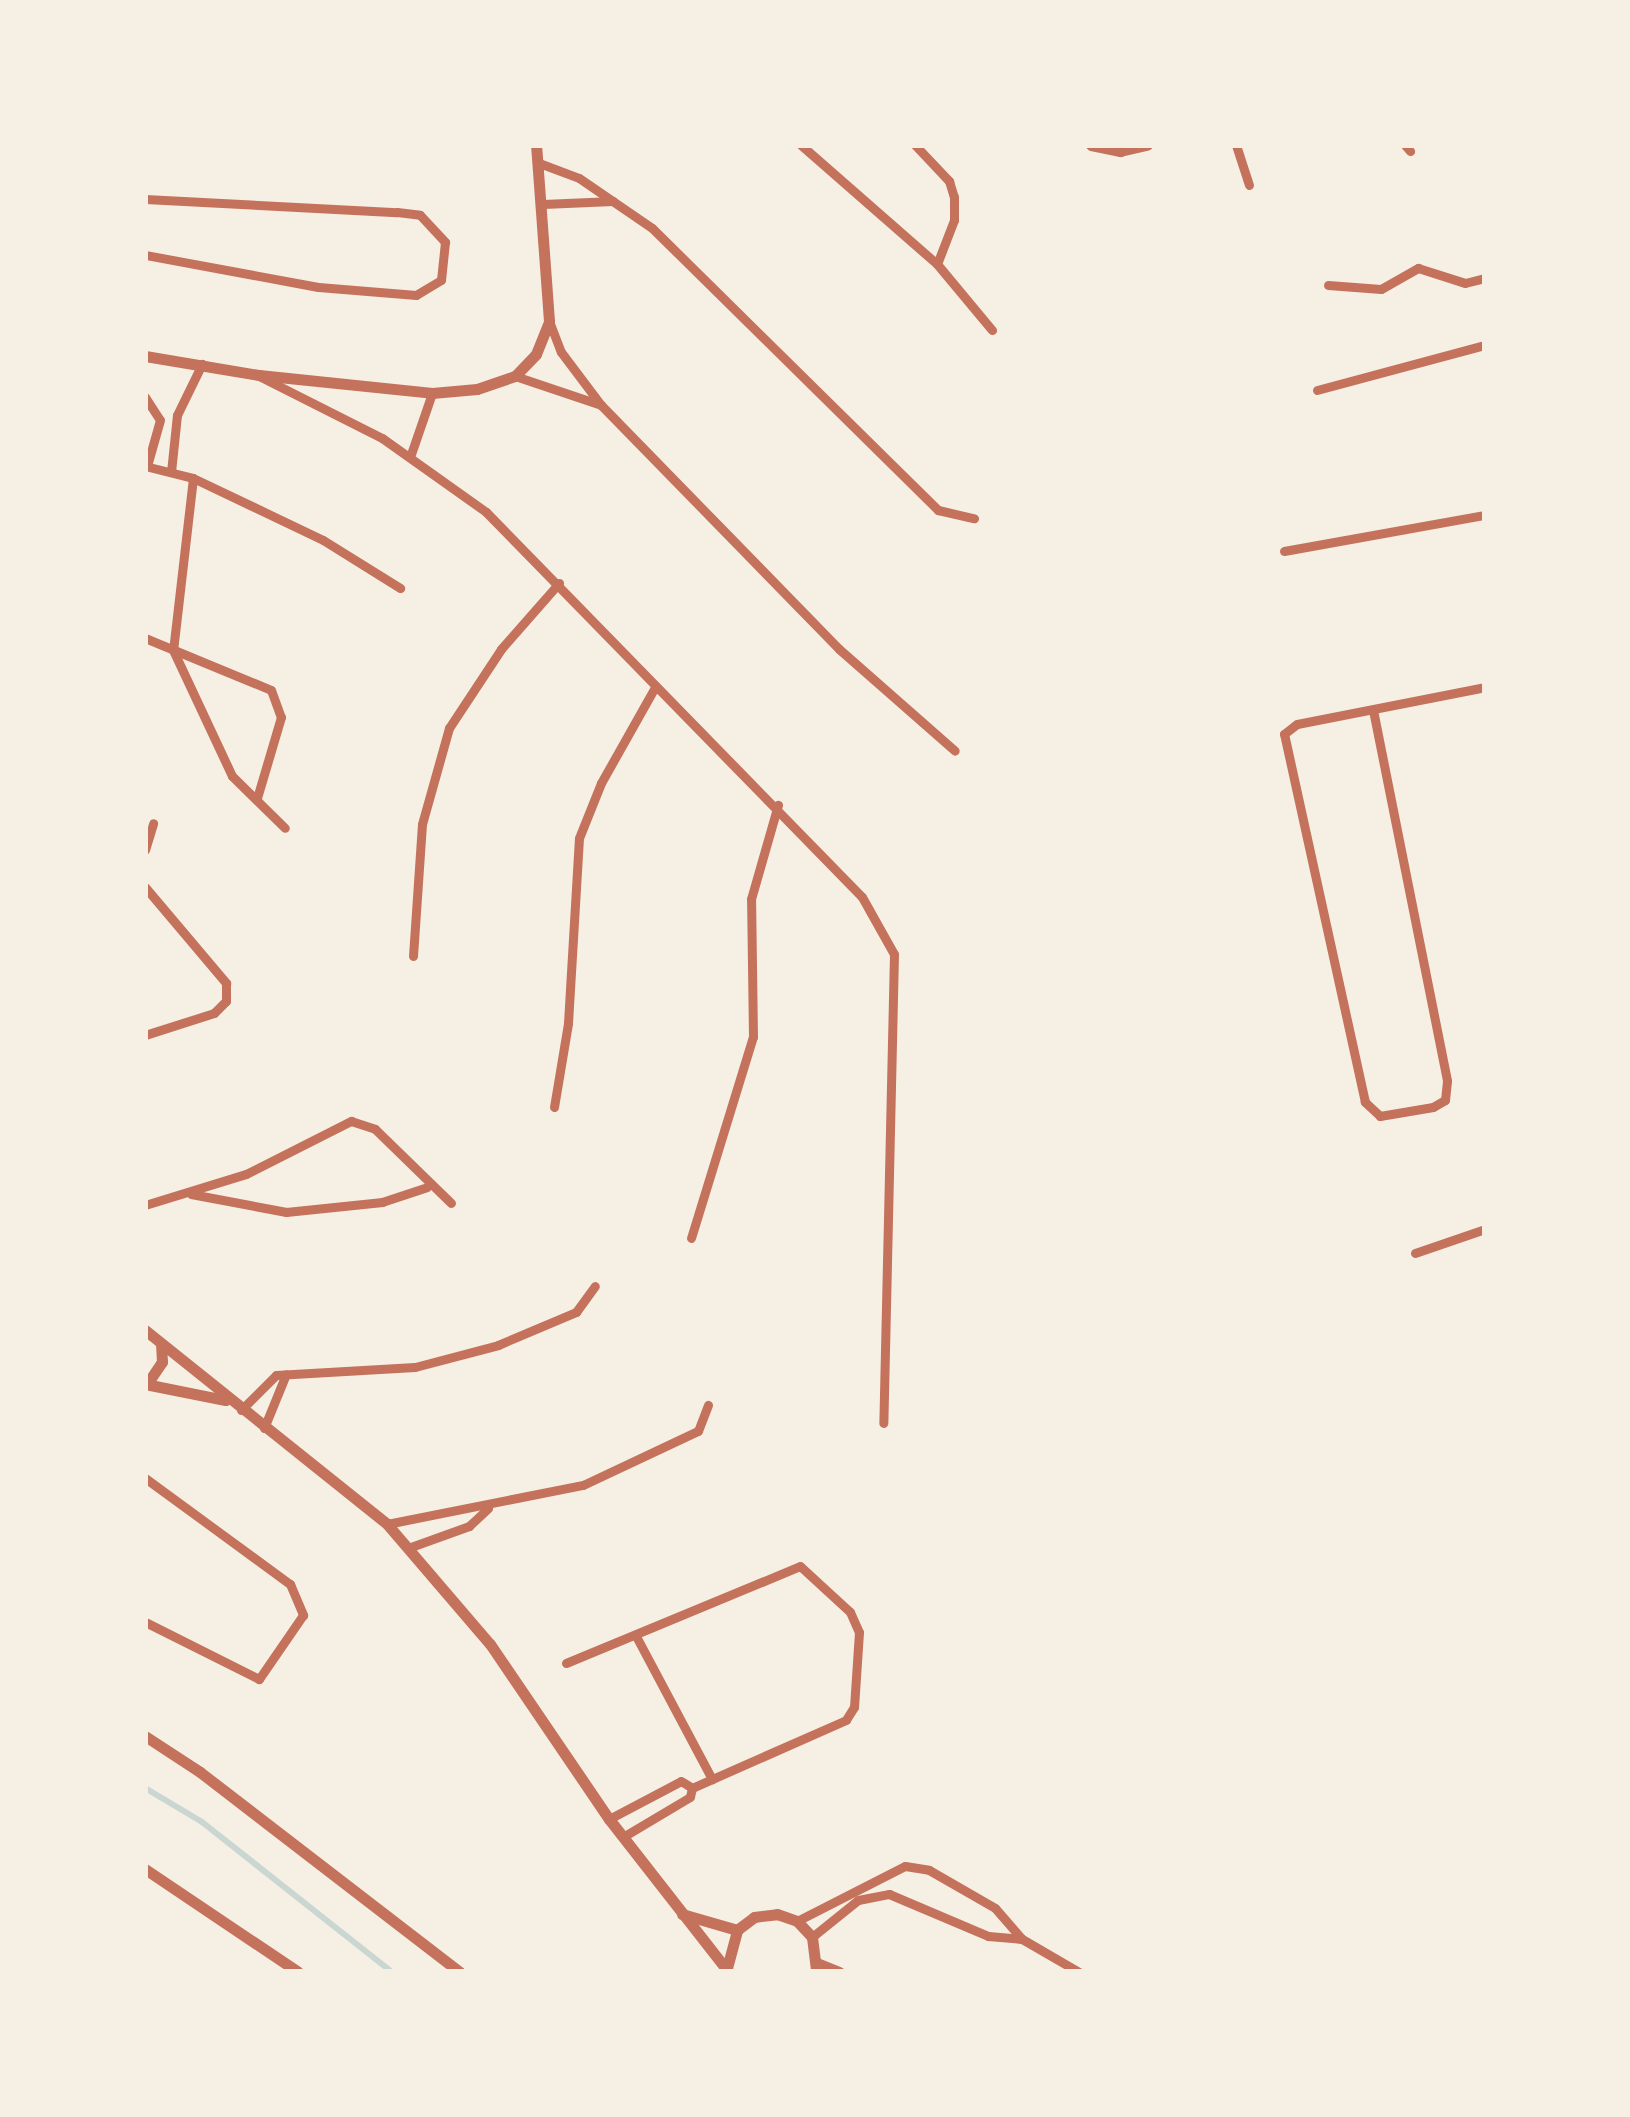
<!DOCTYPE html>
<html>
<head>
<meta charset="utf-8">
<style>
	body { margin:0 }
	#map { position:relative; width:1630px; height:2117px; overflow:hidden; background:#f6efe4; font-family:"PT Sans Narrow",sans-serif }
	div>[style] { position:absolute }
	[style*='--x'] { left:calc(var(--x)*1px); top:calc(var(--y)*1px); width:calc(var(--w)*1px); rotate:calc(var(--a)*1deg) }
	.stream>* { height:6px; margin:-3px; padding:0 3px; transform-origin:3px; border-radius:3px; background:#c9d6d2 }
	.minor>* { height:9px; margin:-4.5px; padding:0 4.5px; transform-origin:4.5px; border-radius:4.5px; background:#c5725c }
	.tertiary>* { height:11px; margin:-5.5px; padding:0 5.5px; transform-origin:5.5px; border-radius:5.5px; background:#c5725c }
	span { translate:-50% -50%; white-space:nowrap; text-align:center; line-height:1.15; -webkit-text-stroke:8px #f6efe4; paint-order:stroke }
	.frame { position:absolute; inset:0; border:148px solid #f6efe4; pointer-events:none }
</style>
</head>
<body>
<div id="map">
	<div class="stream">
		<i style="--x:145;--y:1788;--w:66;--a:30.8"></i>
		<i style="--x:202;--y:1822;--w:242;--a:38.3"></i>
	</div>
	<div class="minor">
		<i style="--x:801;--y:145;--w:181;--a:41.2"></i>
		<i style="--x:937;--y:264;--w:86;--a:50.2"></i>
		<i style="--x:915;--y:145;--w:50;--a:46.6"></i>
		<i style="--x:949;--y:181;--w:17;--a:73"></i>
		<i style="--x:954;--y:197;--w:23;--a:90"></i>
		<i style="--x:954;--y:220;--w:47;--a:111.1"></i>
		<i style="--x:1236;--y:145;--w:42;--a:72"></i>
		<i style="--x:1405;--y:145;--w:8;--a:50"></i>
		<i style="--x:539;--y:163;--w:43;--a:20.6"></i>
		<i style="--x:579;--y:178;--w:88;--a:34.4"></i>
		<i style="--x:652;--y:228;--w:402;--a:44.6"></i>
		<i style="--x:938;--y:510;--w:37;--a:13"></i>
		<i style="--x:145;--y:199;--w:252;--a:3"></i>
		<i style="--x:397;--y:212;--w:23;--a:7"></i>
		<i style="--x:420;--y:215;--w:37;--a:47"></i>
		<i style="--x:445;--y:242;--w:38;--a:96"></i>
		<i style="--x:441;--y:280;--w:29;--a:149"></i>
		<i style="--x:416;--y:295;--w:98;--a:-175.3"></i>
		<i style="--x:318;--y:287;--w:176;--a:-169.5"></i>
		<i style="--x:543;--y:204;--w:70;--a:-2.5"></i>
		<i style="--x:1328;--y:285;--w:53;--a:4.3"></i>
		<i style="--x:1381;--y:289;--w:43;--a:-29.6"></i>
		<i style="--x:1418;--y:268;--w:49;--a:17.7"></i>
		<i style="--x:1465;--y:283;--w:21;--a:-14"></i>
		<i style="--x:549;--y:321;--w:33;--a:69"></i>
		<i style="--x:561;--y:352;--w:66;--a:53"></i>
		<i style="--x:601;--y:405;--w:341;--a:45.7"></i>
		<i style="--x:839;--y:649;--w:154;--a:41.3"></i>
		<i style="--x:515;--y:376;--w:91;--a:18.6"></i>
		<i style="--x:261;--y:377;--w:136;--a:26.8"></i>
		<i style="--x:382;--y:438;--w:128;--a:35.4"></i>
		<i style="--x:486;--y:512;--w:538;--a:45.68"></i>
		<i style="--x:862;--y:897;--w:65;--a:60.7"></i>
		<i style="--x:894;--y:954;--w:469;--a:91.3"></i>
		<i style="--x:1317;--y:390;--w:174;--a:-15"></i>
		<i style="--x:145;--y:397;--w:27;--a:57"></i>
		<i style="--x:160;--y:420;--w:48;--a:105.8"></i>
		<i style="--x:410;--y:457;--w:68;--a:-71"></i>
		<i style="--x:145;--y:466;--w:49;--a:14"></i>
		<i style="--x:193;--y:478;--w:144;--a:25.5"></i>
		<i style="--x:323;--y:540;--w:91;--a:31.9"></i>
		<i style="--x:171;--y:472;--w:57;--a:-84"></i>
		<i style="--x:177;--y:415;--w:57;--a:-63.9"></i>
		<i style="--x:193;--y:478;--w:173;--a:96.6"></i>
		<i style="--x:173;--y:650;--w:139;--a:64.9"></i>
		<i style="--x:232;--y:776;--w:74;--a:44.5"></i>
		<i style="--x:1284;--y:551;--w:204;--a:-10.2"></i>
		<i style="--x:145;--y:638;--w:136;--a:22.4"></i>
		<i style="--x:271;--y:690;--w:29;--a:70"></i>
		<i style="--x:281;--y:717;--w:84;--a:106.5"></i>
		<i style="--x:1373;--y:710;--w:378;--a:78.7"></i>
		<i style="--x:1447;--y:1081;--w:19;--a:96"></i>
		<i style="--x:1445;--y:1100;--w:14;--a:150"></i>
		<i style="--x:1433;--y:1107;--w:54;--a:170.4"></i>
		<i style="--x:1380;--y:1116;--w:21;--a:-137"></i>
		<i style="--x:1365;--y:1102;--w:377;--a:-102.4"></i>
		<i style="--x:1284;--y:734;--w:16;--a:-38"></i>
		<i style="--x:1297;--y:724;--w:192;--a:-11.1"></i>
		<i style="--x:145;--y:850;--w:28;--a:-73"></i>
		<i style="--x:145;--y:887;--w:126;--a:49.8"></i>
		<i style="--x:226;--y:983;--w:18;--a:90"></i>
		<i style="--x:226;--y:1001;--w:17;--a:135"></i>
		<i style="--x:214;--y:1013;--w:72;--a:162.3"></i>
		<i style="--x:413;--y:956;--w:132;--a:-86.1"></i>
		<i style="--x:422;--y:824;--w:100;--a:-74.3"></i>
		<i style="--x:449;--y:728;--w:95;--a:-56.6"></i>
		<i style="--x:501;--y:649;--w:88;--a:-48.7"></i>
		<i style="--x:554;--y:1107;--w:85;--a:-80.5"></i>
		<i style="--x:568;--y:1023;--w:185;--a:-86.6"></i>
		<i style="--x:579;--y:838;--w:59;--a:-68.2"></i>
		<i style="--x:601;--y:783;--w:108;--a:-60.6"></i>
		<i style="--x:191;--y:1194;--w:97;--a:10.7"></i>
		<i style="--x:286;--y:1212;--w:97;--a:-5.9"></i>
		<i style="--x:382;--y:1202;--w:47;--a:-18.4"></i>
		<i style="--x:145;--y:1205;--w:106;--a:-17.1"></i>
		<i style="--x:246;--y:1174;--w:118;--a:-26.8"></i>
		<i style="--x:351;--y:1121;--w:25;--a:18"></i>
		<i style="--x:375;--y:1129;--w:106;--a:44.2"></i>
		<i style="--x:691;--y:1238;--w:210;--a:-72.9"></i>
		<i style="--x:753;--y:1037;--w:138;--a:-90.8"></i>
		<i style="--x:751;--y:899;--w:98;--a:-74"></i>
		<i style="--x:1415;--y:1253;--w:74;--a:-18.9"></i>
		<i style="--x:241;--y:1410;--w:49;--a:-45"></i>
		<i style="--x:276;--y:1375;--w:139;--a:-3.3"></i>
		<i style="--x:415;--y:1367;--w:86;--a:-14.8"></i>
		<i style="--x:498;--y:1345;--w:85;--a:-22.9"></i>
		<i style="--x:576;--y:1312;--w:32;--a:-54"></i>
		<i style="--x:264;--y:1428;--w:58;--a:-67.8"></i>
		<i style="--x:145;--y:1478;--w:180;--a:36.2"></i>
		<i style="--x:290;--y:1584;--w:34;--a:67"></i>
		<i style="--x:303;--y:1615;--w:78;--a:124.5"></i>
		<i style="--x:259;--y:1679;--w:127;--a:-153.4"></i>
		<i style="--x:387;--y:1524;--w:200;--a:-11.3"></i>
		<i style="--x:583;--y:1485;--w:127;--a:-25.2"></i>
		<i style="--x:698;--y:1431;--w:28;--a:-69"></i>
		<i style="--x:408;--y:1548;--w:65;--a:-19.8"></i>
		<i style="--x:469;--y:1526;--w:26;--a:-43"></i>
		<i style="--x:637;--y:1638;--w:160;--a:62"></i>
		<i style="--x:566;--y:1663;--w:253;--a:-22.5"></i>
		<i style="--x:800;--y:1566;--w:68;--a:42.6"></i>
		<i style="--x:850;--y:1612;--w:22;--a:66"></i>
		<i style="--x:859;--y:1632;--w:75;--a:93.8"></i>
		<i style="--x:854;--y:1707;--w:15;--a:122"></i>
		<i style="--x:846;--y:1720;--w:168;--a:156.2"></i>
		<i style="--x:692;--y:1788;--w:9;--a:103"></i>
		<i style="--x:690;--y:1797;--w:78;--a:149.2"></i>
		<i style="--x:609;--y:1819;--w:81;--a:-27.8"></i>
		<i style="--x:681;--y:1781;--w:13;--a:32"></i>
		<i style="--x:797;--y:1921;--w:121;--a:-27"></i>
		<i style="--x:905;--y:1866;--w:24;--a:9"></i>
		<i style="--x:929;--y:1870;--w:76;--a:29.9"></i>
		<i style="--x:995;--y:1908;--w:41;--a:48.9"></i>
		<i style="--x:1022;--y:1939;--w:66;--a:30.1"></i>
		<i style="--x:812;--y:1937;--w:59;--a:-38.8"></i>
		<i style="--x:858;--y:1900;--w:32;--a:-11"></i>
		<i style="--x:889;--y:1894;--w:108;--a:23"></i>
		<i style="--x:988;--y:1936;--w:34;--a:5"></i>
	</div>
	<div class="tertiary">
		<i style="--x:1091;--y:145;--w:30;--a:12"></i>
		<i style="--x:1120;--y:151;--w:28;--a:-13"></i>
		<i style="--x:145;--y:356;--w:116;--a:9.5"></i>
		<i style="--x:259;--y:375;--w:174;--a:5.9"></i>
		<i style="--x:432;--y:393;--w:45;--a:-5.1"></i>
		<i style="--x:477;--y:389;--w:40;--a:-18.9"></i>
		<i style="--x:515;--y:376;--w:30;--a:-46"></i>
		<i style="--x:536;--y:354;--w:35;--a:-68"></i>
		<i style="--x:549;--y:321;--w:176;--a:-94.2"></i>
		<i style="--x:145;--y:1330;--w:310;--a:38.7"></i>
		<i style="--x:387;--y:1524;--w:158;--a:49.4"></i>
		<i style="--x:490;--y:1644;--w:212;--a:55.8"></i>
		<i style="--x:609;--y:1819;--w:192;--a:52"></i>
		<i style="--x:145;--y:1384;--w:82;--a:11.3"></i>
		<i style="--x:147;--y:1384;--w:27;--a:-56"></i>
		<i style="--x:162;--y:1362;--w:18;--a:-93"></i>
		<i style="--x:145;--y:1736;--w:66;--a:33.2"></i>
		<i style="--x:200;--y:1772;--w:328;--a:37.6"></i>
		<i style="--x:145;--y:1869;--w:184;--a:33.9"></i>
		<i style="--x:682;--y:1914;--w:57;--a:16.2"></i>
		<i style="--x:817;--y:1963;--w:24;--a:22"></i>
		<i style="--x:727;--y:1968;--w:39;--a:-75"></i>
		<i style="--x:737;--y:1930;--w:21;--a:-37"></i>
		<i style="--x:754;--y:1917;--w:23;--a:-7"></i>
		<i style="--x:777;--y:1914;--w:21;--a:19"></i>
		<i style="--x:797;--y:1921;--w:22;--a:47"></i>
		<i style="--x:812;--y:1937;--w:35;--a:83"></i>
	</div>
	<div class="frame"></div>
</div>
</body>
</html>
